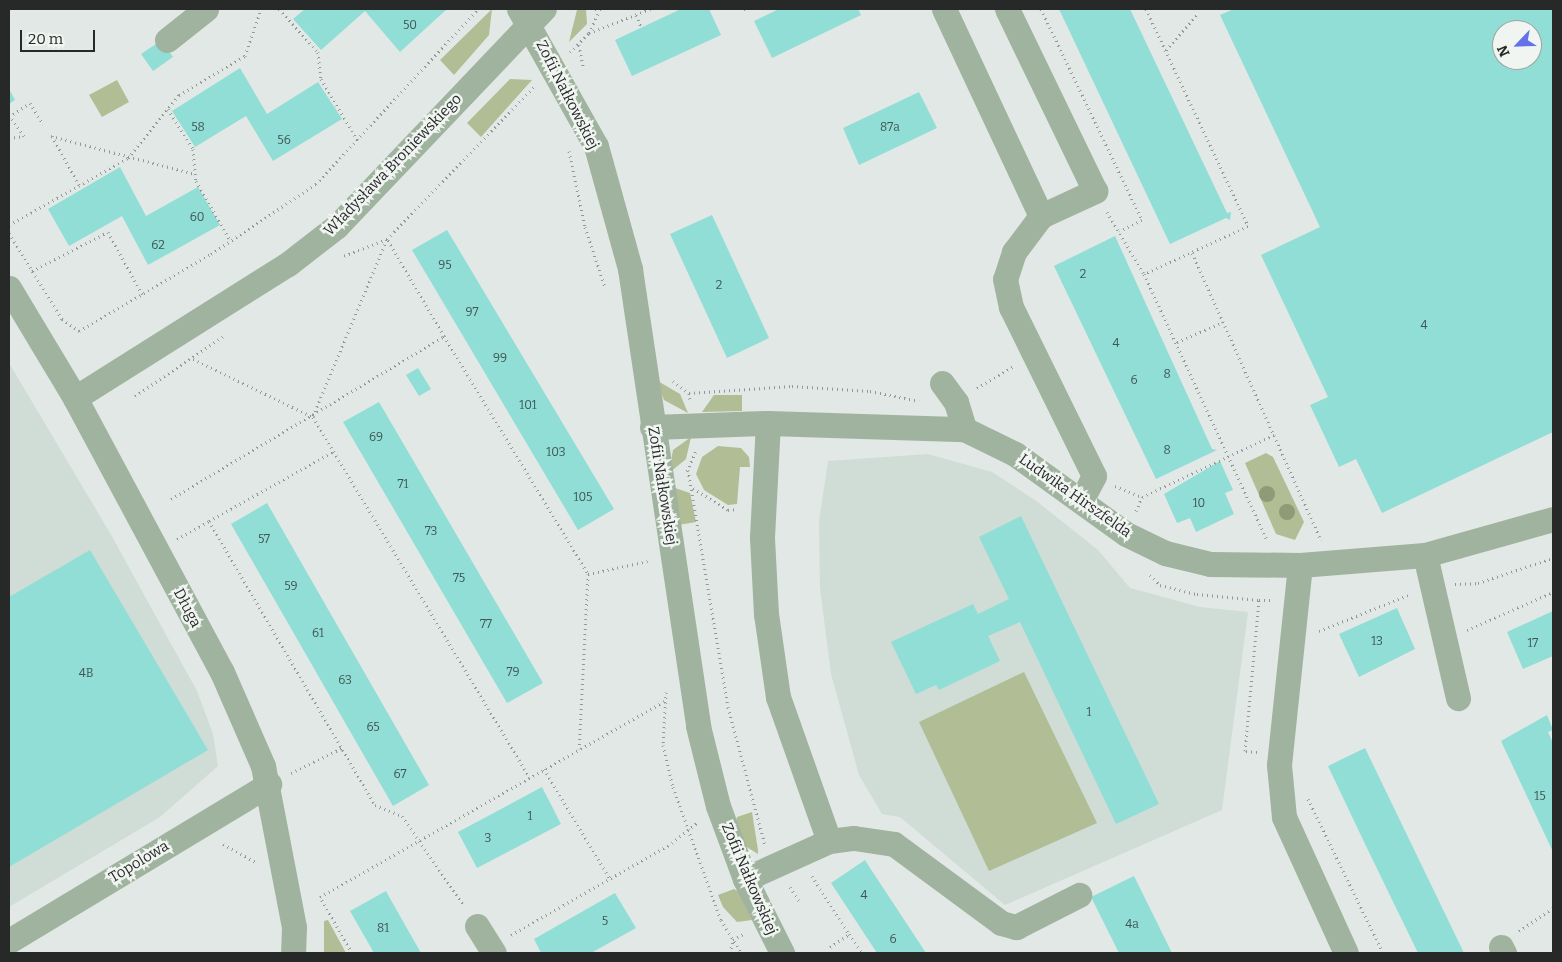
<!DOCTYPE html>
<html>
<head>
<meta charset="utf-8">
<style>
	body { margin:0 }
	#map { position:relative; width:1562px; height:962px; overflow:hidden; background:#e2e8e5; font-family:Bitter,serif }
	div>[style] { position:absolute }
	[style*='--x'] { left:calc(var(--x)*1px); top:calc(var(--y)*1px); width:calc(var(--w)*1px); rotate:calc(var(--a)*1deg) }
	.built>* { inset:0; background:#d0dcd6 }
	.green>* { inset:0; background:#b1bd95 }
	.building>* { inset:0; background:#90ded6 }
	.path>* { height:3px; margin-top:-1.5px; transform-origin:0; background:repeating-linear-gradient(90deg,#939795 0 1px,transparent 0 5px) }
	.minor>* { height:25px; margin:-12.5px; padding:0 12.5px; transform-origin:12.5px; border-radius:12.5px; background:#a0b39f }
	.trees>* { width:16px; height:16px; margin:-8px; border-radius:50%; background:#8f9a77 }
	span { translate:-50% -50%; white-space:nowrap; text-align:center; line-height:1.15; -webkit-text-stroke:5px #f0f5f2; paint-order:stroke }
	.number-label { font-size:12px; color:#415654 }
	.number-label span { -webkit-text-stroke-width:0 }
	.street-label { font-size:15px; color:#272928 }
	.frame { position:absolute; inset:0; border:10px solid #272928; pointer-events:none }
	.north { position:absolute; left:1492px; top:20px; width:50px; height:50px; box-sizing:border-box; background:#f0f5f2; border:1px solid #a0a3a1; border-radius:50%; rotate:246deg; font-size:14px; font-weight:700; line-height:20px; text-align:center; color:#272928 }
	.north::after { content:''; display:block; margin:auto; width:18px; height:22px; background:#6471e9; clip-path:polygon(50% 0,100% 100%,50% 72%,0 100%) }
	.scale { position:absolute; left:20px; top:30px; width:75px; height:22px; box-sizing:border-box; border:2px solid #272928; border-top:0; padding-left:6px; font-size:15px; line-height:18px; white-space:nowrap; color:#272928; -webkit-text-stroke:4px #f0f5f2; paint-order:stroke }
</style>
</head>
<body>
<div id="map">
	<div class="built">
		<i style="clip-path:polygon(9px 363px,110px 533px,197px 691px,213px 734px,218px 766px,160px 817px,9px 907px)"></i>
		<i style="clip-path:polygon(928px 454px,992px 472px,1035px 500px,1098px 550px,1130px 588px,1200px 607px,1248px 612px,1222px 810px,1005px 905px,900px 817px,882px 814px,859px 775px,831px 674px,820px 588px,819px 522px,828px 461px)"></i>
	</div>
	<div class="green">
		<i style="clip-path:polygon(492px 9px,489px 35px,454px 75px,440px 60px)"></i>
		<i style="clip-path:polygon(586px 9px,587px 24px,569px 42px,577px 10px)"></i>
		<i style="clip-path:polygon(510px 79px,532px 80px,481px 137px,467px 123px)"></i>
		<i style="clip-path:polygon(117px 80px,129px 102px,102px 117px,89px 95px)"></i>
		<i style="clip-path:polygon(656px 380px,680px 394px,688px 413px,664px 400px)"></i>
		<i style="clip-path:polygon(714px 395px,742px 395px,742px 411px,702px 412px)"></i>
		<i style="clip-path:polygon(691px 437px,686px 459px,669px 473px,673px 450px)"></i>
		<i style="clip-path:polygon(718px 446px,741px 448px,749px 457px,750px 467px,740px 467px,737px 504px,728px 505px,704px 490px,696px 474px,702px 457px)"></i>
		<i style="clip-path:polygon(1266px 453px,1273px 457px,1304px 522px,1295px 540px,1276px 534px,1245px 463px)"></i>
		<i style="clip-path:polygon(672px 487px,690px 493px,696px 522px,678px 525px)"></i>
		<i style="clip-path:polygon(1024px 672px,1097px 823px,989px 871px,919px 722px)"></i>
		<i style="clip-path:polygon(752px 812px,758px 850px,758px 854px,745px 846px,736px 822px,737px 817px)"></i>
		<i style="clip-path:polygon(734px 889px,738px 891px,752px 920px,737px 922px,723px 907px,718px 895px)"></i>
		<i style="clip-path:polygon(328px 920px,346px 953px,324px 953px,324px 921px)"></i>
	</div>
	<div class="building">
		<i style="clip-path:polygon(305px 9px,447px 9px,400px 52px,365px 11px,321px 50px,293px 19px)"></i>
		<i style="clip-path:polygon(681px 9px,709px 9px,721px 35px,632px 76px,615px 40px)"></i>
		<i style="clip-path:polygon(779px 9px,858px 9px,861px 15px,772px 58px,754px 21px)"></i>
		<i style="clip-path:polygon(1059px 9px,1130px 9px,1227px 213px,1231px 212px,1230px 220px,1226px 218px,1170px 244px)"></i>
		<i style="clip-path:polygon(evenodd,1234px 9px,1553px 9px,1553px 432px,1382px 513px,1356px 459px,1339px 467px,1310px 405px,1328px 397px,1261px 255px,1320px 227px,1220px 15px,1234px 9px,1502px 30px,1532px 30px,1532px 60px,1502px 60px,1502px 30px)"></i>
		<i style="clip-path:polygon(162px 40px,173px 57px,153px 71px,141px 54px)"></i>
		<i style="clip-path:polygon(240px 68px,267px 114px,318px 82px,342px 119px,273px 161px,246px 116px,195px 147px,172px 111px)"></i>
		<i style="clip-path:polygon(9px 89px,15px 100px,9px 104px)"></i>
		<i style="clip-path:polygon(919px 92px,937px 128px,859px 165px,843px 128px)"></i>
		<i style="clip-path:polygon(120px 167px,146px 216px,198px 187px,220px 225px,148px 265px,122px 216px,69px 246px,48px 209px)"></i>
		<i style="clip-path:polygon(712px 215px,769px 338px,727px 358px,670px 234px)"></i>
		<i style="clip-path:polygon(447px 230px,614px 509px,578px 530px,412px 250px)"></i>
		<i style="clip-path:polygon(1115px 236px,1212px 449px,1217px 450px,1156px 479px,1054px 266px)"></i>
		<i style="clip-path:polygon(418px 368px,431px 389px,419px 396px,406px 375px)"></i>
		<i style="clip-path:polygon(379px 402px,543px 683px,507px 703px,343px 422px)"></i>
		<i style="clip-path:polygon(1220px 461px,1233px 490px,1225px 493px,1234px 514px,1196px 532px,1190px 518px,1177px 523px,1164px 494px)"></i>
		<i style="clip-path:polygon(267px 503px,429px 785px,393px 806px,231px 524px)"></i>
		<i style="clip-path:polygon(1021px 516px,1159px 804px,1116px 824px,1020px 622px,988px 636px,1000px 661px,939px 690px,936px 685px,916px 694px,891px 642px,973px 604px,978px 614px,1009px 599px,979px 537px)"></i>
		<i style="clip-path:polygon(90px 550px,208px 750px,9px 867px,9px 597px)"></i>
		<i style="clip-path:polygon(1397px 608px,1415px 649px,1359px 677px,1339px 634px)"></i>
		<i style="clip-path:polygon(1553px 611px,1553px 656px,1523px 669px,1507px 632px)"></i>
		<i style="clip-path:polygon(1547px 715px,1553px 730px,1548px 732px,1553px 743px,1553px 852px,1501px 741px)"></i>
		<i style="clip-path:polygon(1365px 748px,1464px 953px,1418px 953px,1366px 846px,1328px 766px)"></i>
		<i style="clip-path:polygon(542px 787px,561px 824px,477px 868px,458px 832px)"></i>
		<i style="clip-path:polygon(865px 860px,872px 871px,926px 953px,877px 953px,831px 883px)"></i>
		<i style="clip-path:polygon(1134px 876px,1172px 953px,1119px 953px,1091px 897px)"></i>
		<i style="clip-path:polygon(386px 891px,392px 902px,421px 953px,374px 953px,350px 911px)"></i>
		<i style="clip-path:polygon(615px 893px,636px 928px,591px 953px,541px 953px,534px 939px)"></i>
	</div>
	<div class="path">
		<i style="--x:279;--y:9;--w:58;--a:47.8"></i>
		<i style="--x:318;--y:52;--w:27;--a:84"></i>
		<i style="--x:321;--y:79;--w:72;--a:59.2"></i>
		<i style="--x:595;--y:9;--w:7;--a:0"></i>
		<i style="--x:744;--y:9;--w:3;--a:0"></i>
		<i style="--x:1041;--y:9;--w:234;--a:64.4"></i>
		<i style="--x:1142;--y:220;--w:25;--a:154"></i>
		<i style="--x:1146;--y:9;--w:240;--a:64.8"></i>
		<i style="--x:1248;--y:226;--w:115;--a:155.2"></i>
		<i style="--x:1144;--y:274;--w:293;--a:65.2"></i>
		<i style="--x:636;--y:15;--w:13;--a:67"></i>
		<i style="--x:589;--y:33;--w:23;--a:-65"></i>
		<i style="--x:579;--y:45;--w:25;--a:79"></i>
		<i style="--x:1166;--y:50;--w:47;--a:-48.5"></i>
		<i style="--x:570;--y:52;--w:27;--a:-45"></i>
		<i style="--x:589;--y:33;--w:66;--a:-21.5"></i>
		<i style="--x:168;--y:109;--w:47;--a:58"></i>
		<i style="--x:193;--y:149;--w:32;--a:85"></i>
		<i style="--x:196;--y:181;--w:68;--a:60"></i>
		<i style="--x:9;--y:117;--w:25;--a:-34"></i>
		<i style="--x:30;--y:103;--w:25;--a:58"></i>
		<i style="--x:51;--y:136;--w:149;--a:14.8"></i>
		<i style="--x:52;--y:136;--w:56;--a:61.1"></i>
		<i style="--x:9;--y:138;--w:15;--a:-8"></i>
		<i style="--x:24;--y:136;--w:24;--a:-125"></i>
		<i style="--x:569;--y:151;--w:78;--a:78.1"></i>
		<i style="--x:585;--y:227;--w:63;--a:71.6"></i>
		<i style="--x:1107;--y:212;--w:72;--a:59.2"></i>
		<i style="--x:9;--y:225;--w:137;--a:-29.4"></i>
		<i style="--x:128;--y:158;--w:81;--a:-51"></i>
		<i style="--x:179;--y:95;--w:77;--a:-30.6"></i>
		<i style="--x:245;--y:56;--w:50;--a:-71.2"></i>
		<i style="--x:9;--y:233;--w:101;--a:58.4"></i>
		<i style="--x:62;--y:319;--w:21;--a:35"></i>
		<i style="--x:79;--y:331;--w:153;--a:-30.3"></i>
		<i style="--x:211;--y:254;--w:126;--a:-33.7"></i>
		<i style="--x:316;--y:184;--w:238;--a:-47.2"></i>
		<i style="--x:1192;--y:253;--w:315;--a:65.8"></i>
		<i style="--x:32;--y:271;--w:85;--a:-27.2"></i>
		<i style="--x:108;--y:232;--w:71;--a:61.3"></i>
		<i style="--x:444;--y:336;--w:113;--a:-120.4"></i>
		<i style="--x:387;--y:239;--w:213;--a:-46"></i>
		<i style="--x:1177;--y:342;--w:50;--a:-23.5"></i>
		<i style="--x:193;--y:359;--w:133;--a:25.8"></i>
		<i style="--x:313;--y:417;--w:420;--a:59"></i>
		<i style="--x:673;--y:381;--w:20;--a:37"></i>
		<i style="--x:689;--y:393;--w:8;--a:83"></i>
		<i style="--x:977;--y:388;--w:43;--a:-30.7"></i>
		<i style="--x:689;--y:393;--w:103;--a:-3.9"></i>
		<i style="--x:792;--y:386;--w:78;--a:3.7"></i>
		<i style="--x:870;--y:391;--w:50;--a:11.5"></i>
		<i style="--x:135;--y:396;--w:109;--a:-34.1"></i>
		<i style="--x:313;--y:416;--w:192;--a:-67.3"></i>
		<i style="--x:387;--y:239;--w:49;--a:158.6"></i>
		<i style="--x:688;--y:470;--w:240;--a:80.4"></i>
		<i style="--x:728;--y:707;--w:143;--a:75"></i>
		<i style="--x:687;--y:471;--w:24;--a:-66"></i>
		<i style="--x:1115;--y:486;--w:29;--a:22"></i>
		<i style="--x:693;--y:488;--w:41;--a:32.2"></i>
		<i style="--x:728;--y:510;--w:10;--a:-6"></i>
		<i style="--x:171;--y:499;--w:318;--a:-30.8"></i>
		<i style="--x:444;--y:336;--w:278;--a:58.8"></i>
		<i style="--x:588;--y:574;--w:175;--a:92.9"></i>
		<i style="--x:1136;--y:511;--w:15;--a:-67"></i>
		<i style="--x:1142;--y:497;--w:146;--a:-25.2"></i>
		<i style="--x:209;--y:521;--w:143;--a:-29.2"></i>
		<i style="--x:177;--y:539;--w:37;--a:-29"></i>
		<i style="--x:209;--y:521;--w:329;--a:59.7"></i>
		<i style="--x:375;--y:805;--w:29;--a:22"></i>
		<i style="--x:402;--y:816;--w:109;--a:55.4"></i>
		<i style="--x:588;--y:574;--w:61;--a:-12.2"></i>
		<i style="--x:1150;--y:575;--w:14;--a:45"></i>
		<i style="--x:1160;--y:585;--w:38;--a:14"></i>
		<i style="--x:1197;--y:594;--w:62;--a:5.5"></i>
		<i style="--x:1455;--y:584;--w:23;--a:-2"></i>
		<i style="--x:1478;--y:583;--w:79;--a:-18.4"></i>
		<i style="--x:1467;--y:630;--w:94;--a:-23.8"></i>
		<i style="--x:1319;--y:631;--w:96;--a:-22"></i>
		<i style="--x:666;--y:692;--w:53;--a:93.2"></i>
		<i style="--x:663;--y:745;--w:43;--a:76.6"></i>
		<i style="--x:673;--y:787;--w:141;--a:70.2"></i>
		<i style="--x:721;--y:920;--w:39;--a:58"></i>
		<i style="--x:1257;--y:752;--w:12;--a:-175"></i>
		<i style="--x:1245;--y:751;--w:152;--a:-84.7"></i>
		<i style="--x:1259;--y:600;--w:13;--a:0"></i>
		<i style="--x:544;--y:769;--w:128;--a:59"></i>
		<i style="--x:291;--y:773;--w:57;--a:-26.1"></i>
		<i style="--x:1308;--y:799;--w:171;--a:64"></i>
		<i style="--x:223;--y:844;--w:37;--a:29"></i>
		<i style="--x:812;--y:876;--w:69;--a:57.5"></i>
		<i style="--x:790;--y:887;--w:17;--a:57"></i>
		<i style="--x:1519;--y:931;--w:41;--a:-34.1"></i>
		<i style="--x:511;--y:935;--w:185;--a:-29.7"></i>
		<i style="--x:672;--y:843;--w:33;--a:-39"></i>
		<i style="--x:830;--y:947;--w:23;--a:-34"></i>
		<i style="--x:849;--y:934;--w:23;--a:56"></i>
		<i style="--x:352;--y:953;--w:64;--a:-119.7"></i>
		<i style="--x:320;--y:897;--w:397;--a:-29.6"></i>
		<i style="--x:730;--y:953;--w:13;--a:-77"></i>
		<i style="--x:733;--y:940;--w:14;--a:-30"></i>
	</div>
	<div class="minor">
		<i style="--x:519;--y:9;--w:157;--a:60.7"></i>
		<i style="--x:596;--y:146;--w:128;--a:74.5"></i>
		<i style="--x:630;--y:269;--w:462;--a:81.5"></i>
		<i style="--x:698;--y:726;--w:82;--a:76"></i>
		<i style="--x:718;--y:806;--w:78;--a:69.7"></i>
		<i style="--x:745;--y:879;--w:83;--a:63.4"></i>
		<i style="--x:944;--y:9;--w:229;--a:64.9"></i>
		<i style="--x:1041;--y:216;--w:60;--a:-24.8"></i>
		<i style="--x:1095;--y:191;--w:202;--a:-115.8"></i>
		<i style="--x:167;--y:40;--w:50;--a:-38.5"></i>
		<i style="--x:1041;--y:216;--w:45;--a:126.9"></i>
		<i style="--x:1014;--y:252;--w:28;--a:108"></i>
		<i style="--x:1005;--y:279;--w:29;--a:78"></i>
		<i style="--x:1011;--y:307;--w:188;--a:63.8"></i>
		<i style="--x:1094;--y:476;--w:27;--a:118"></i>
		<i style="--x:9;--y:288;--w:128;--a:59"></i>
		<i style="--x:75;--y:398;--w:311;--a:61.8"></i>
		<i style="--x:222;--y:672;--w:103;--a:66.4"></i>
		<i style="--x:263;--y:766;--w:164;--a:79.1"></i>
		<i style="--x:294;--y:927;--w:26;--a:92"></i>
		<i style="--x:942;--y:383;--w:24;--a:54"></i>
		<i style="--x:956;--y:402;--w:28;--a:73"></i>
		<i style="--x:75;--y:398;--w:252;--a:-32.2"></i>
		<i style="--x:288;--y:264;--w:62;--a:-37.8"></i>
		<i style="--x:337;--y:226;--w:300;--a:-46.4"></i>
		<i style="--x:652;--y:427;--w:116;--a:-2"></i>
		<i style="--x:768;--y:423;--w:196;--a:1.8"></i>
		<i style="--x:964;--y:429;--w:57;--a:26.1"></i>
		<i style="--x:1015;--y:454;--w:137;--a:35.8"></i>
		<i style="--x:1126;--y:534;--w:43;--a:26"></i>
		<i style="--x:1165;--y:553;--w:46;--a:13.7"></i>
		<i style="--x:1210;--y:564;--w:90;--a:0.6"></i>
		<i style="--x:1300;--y:565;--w:125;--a:-4.6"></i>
		<i style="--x:1425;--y:555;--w:133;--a:-15.7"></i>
		<i style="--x:1425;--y:555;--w:147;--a:77"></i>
		<i style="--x:1300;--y:565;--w:201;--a:96"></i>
		<i style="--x:1279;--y:765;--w:52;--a:84.5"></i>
		<i style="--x:1284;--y:817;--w:149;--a:65.5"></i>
		<i style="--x:829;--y:841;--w:25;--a:-7"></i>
		<i style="--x:854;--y:838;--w:40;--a:8.5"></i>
		<i style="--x:894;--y:844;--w:133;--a:36.4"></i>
		<i style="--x:1001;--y:923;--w:16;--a:15"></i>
		<i style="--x:1016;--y:927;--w:71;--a:-26.9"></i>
		<i style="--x:745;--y:879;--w:92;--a:-24.3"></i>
		<i style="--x:829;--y:841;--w:153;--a:-109.5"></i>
		<i style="--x:778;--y:697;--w:84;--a:-98.2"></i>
		<i style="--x:766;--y:614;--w:77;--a:-93"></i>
		<i style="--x:762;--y:537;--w:114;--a:-87"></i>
		<i style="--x:477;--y:926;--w:32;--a:58"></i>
		<i style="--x:9;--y:941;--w:304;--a:-31.1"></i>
		<i style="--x:1501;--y:947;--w:7;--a:63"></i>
	</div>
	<div class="trees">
		<i style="left:1267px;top:494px"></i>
		<i style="left:1287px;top:512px"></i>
	</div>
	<div class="number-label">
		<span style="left:410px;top:26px">50</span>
		<span style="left:198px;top:128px">58</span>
		<span style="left:890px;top:128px">87a</span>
		<span style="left:284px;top:141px">56</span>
		<span style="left:197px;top:218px">60</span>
		<span style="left:158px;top:246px">62</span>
		<span style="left:445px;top:266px">95</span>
		<span style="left:1083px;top:275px">2</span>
		<span style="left:719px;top:286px">2</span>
		<span style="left:472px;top:313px">97</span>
		<span style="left:1424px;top:326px">4</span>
		<span style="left:1116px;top:344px">4</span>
		<span style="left:500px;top:359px">99</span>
		<span style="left:1167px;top:375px">8</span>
		<span style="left:1134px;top:381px">6</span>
		<span style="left:528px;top:406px">101</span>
		<span style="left:376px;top:438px">69</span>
		<span style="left:1167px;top:451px">8</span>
		<span style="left:556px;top:453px">103</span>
		<span style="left:403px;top:485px">71</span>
		<span style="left:583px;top:498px">105</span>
		<span style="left:1199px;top:504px">10</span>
		<span style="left:431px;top:532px">73</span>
		<span style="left:264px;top:540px">57</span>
		<span style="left:459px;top:579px">75</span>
		<span style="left:291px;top:587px">59</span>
		<span style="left:486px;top:625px">77</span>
		<span style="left:318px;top:634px">61</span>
		<span style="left:1377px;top:642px">13</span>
		<span style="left:1533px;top:644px">17</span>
		<span style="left:513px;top:673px">79</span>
		<span style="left:86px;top:674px">4B</span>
		<span style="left:345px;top:681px">63</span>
		<span style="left:1089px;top:713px">1</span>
		<span style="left:373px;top:728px">65</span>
		<span style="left:400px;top:775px">67</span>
		<span style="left:1540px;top:797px">15</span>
		<span style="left:530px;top:817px">1</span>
		<span style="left:488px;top:839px">3</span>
		<span style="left:864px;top:896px">4</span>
		<span style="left:605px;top:922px">5</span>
		<span style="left:1132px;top:925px">4a</span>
		<span style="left:383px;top:929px">81</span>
		<span style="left:893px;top:940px">6</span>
	</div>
	<div class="street-label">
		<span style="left:567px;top:95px;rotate:63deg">Zofii Nałkowskiej</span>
		<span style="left:393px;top:165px;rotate:-46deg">Władysława Broniewskiego</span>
		<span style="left:662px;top:486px;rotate:81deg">Zofii Nałkowskiej</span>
		<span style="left:1075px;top:496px;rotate:35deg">Ludwika Hirszfelda</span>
		<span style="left:187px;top:608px;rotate:62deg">Długa</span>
		<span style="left:139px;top:862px;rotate:-31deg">Topolowa</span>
		<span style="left:749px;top:879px;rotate:67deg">Zofii Nałkowskiej</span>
	</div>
	<div class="frame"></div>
	<div class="north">N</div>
	<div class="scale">20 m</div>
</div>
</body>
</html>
